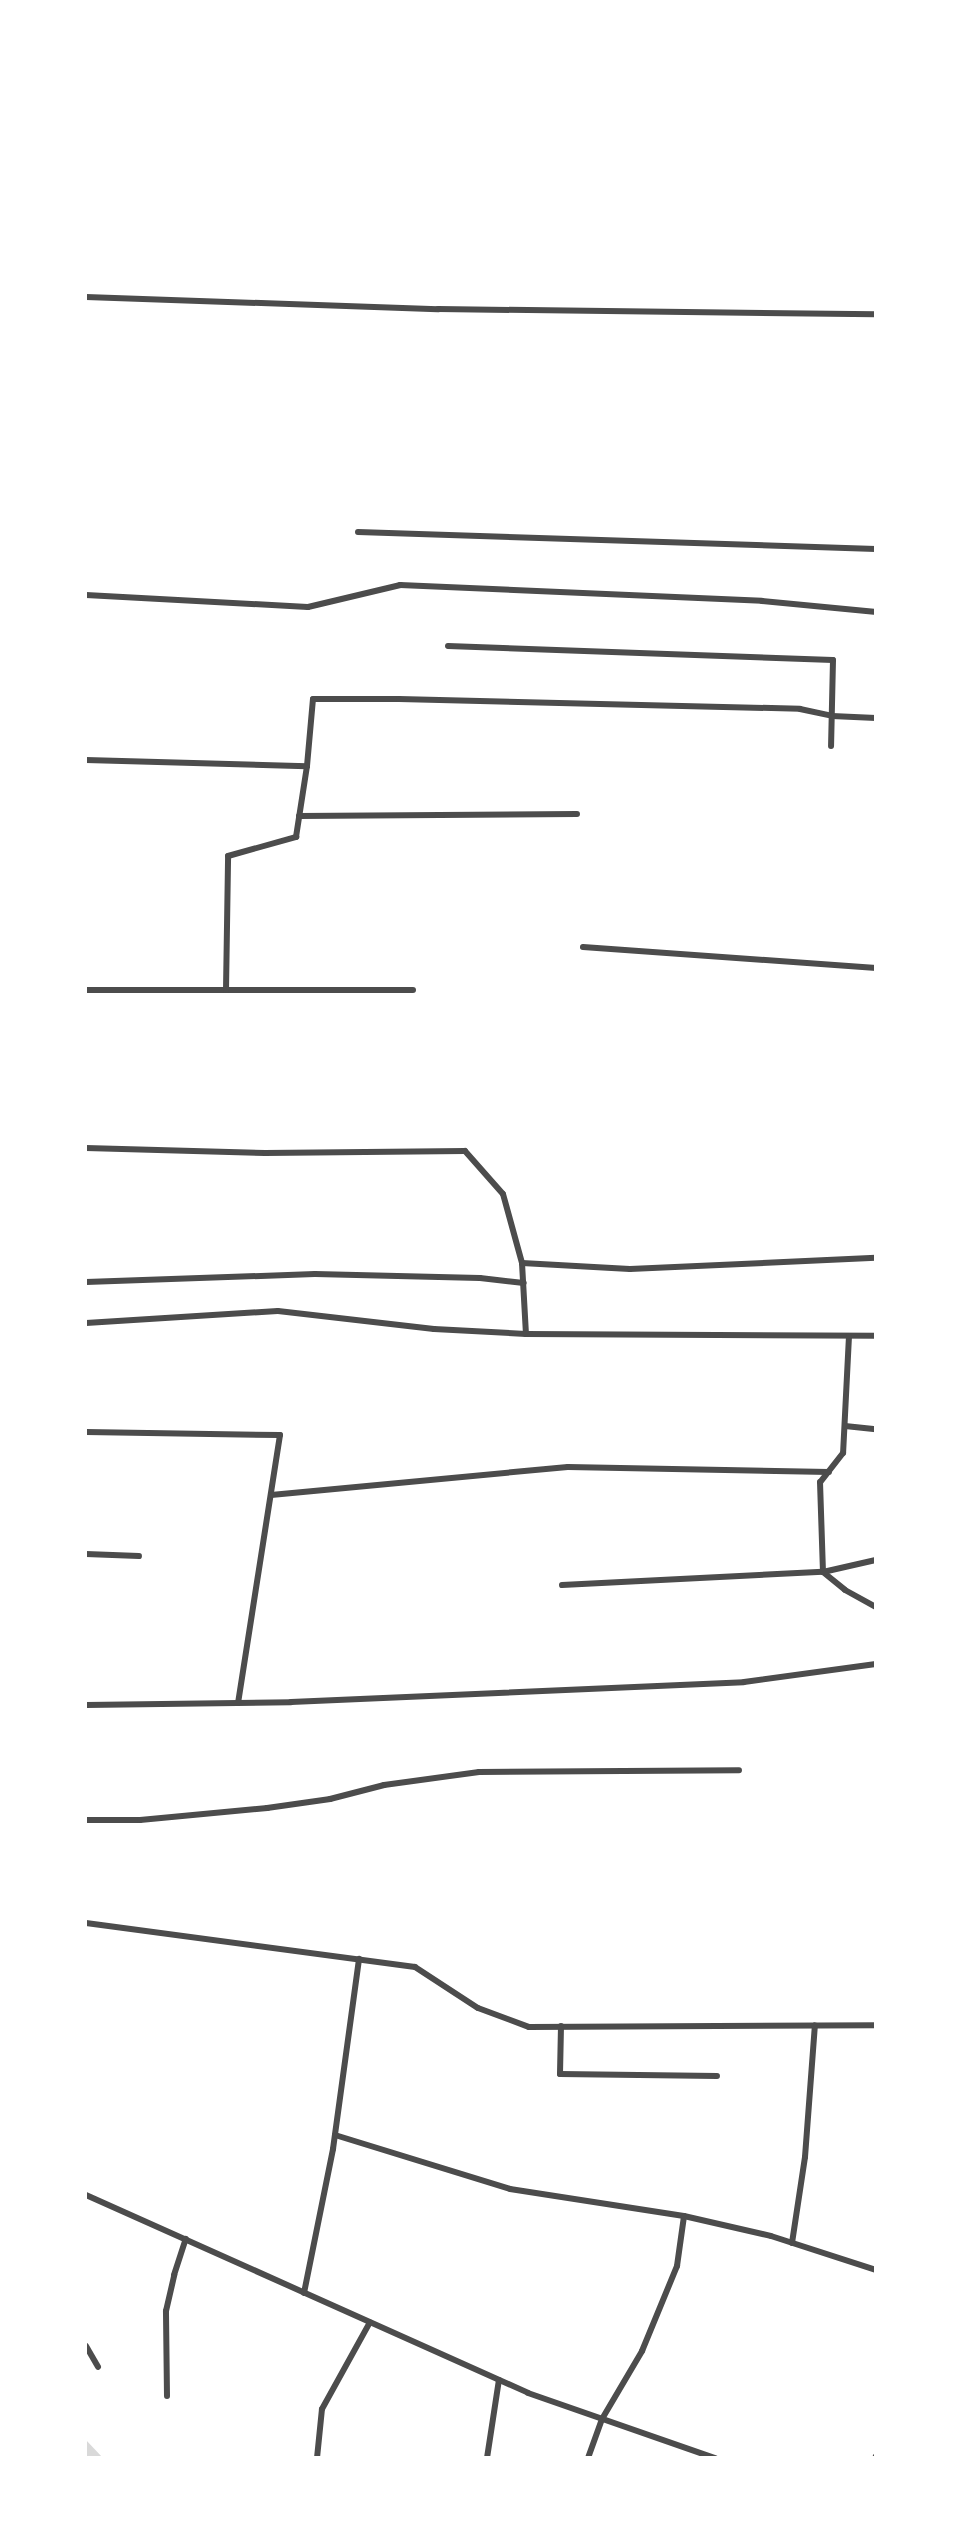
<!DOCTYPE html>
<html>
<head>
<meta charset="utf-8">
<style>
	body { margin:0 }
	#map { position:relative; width:961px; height:2543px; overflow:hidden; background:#fff; font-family:"Fira Sans",sans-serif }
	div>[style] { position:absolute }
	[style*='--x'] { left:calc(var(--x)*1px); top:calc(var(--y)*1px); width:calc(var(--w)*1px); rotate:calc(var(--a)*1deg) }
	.water>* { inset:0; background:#d9d9d9 }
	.minor>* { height:6px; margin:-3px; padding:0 3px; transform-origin:3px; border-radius:3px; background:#4c4c4c }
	span { translate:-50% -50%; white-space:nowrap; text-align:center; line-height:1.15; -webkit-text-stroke:5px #fff; paint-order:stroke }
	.frame { position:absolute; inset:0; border:87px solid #fff; pointer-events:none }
</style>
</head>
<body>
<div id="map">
	<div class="water">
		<i style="clip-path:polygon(86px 2440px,102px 2457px,86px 2457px)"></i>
	</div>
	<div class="minor">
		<i style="--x:86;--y:297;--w:352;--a:2"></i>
		<i style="--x:438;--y:309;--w:438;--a:0.7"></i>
		<i style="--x:358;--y:532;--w:518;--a:1.88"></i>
		<i style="--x:86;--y:595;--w:222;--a:3.1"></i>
		<i style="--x:308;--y:607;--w:95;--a:-13.4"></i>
		<i style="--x:400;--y:585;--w:362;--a:2.5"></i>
		<i style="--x:762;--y:601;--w:115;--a:5.5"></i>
		<i style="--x:448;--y:646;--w:385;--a:2.1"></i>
		<i style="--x:833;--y:660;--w:86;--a:91.3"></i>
		<i style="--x:86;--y:760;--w:221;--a:1.6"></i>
		<i style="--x:299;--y:816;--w:278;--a:-0.4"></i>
		<i style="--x:583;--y:947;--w:294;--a:4.1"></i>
		<i style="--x:86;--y:990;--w:327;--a:0"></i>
		<i style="--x:226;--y:990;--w:134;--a:-89.1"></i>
		<i style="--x:228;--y:856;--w:71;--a:-15.6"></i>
		<i style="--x:296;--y:837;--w:72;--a:-81.2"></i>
		<i style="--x:307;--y:766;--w:67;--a:-84.9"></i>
		<i style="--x:313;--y:699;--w:86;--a:0"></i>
		<i style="--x:399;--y:699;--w:401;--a:1.4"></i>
		<i style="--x:800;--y:709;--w:33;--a:12"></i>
		<i style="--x:832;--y:716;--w:44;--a:2.6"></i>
		<i style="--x:86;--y:1148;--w:179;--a:1.6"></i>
		<i style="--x:265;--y:1153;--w:200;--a:-0.6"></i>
		<i style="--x:465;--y:1151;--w:57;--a:48.5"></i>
		<i style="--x:503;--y:1194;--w:72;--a:74.6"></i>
		<i style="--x:522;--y:1263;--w:71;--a:86.8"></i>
		<i style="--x:522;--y:1263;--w:108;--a:3.2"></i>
		<i style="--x:630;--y:1269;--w:246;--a:-2.6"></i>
		<i style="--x:86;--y:1282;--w:229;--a:-2"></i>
		<i style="--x:315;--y:1274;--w:165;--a:1.4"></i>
		<i style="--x:480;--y:1278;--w:44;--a:6.5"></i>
		<i style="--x:86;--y:1323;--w:192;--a:-3.6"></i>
		<i style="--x:278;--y:1311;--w:157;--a:6.6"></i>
		<i style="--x:434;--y:1329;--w:92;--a:3.1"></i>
		<i style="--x:526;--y:1334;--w:350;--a:0.3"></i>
		<i style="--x:849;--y:1336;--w:117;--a:92.9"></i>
		<i style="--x:843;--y:1453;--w:37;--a:128"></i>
		<i style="--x:820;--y:1482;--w:90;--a:88.1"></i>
		<i style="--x:823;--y:1572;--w:28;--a:39"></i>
		<i style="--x:845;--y:1590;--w:35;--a:29"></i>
		<i style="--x:845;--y:1426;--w:31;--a:6"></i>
		<i style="--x:86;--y:1432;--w:194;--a:0.9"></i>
		<i style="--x:280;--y:1435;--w:271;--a:98.9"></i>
		<i style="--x:271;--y:1495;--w:298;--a:-5.4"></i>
		<i style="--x:568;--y:1467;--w:261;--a:1.1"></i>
		<i style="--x:86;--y:1554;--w:53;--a:2.2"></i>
		<i style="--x:562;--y:1585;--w:261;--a:-2.9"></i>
		<i style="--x:823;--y:1572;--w:54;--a:-12.8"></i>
		<i style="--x:86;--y:1705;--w:205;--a:-0.8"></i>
		<i style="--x:291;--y:1702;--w:453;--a:-2.5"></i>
		<i style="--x:744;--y:1682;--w:133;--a:-7.8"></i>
		<i style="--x:86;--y:1820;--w:54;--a:0"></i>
		<i style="--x:140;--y:1820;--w:128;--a:-5.4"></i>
		<i style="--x:267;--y:1808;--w:64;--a:-8.1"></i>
		<i style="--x:330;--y:1799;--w:56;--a:-14.5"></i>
		<i style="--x:384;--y:1785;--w:96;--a:-7.8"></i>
		<i style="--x:479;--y:1772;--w:260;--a:-0.4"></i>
		<i style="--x:86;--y:1923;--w:332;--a:7.6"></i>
		<i style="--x:415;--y:1967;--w:75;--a:33.1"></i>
		<i style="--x:478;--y:2008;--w:54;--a:20.4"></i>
		<i style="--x:529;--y:2027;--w:347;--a:-0.3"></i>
		<i style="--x:561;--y:2026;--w:48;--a:91.2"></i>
		<i style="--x:560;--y:2074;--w:157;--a:0.7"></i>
		<i style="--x:335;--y:2135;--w:183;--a:17.1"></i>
		<i style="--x:510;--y:2189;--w:176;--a:8.8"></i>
		<i style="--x:684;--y:2216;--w:89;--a:12.9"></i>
		<i style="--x:771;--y:2236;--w:110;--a:17.9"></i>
		<i style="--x:86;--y:2195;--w:484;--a:24.1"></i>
		<i style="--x:528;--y:2393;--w:198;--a:19.2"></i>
		<i style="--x:792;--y:2243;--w:87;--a:-81.4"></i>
		<i style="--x:805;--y:2157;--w:132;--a:-85.7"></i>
		<i style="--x:304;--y:2293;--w:147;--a:-78.6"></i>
		<i style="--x:333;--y:2149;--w:192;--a:-82.2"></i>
		<i style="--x:86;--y:2346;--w:24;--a:60"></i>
		<i style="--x:167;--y:2396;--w:85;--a:-90.7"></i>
		<i style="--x:166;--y:2311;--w:37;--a:-77"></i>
		<i style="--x:174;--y:2275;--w:38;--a:-72"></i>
		<i style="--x:317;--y:2458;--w:49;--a:-84.2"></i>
		<i style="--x:322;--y:2409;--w:99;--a:-61.1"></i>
		<i style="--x:487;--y:2458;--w:79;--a:-81.3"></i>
		<i style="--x:588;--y:2458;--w:41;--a:-70.3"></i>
		<i style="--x:602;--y:2419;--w:79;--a:-59.5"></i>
		<i style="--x:642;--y:2351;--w:92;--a:-67.6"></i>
		<i style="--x:677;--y:2266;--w:50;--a:-82"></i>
		<i style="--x:875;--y:2458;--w:2;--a:-63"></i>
	</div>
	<div class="frame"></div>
</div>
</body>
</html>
